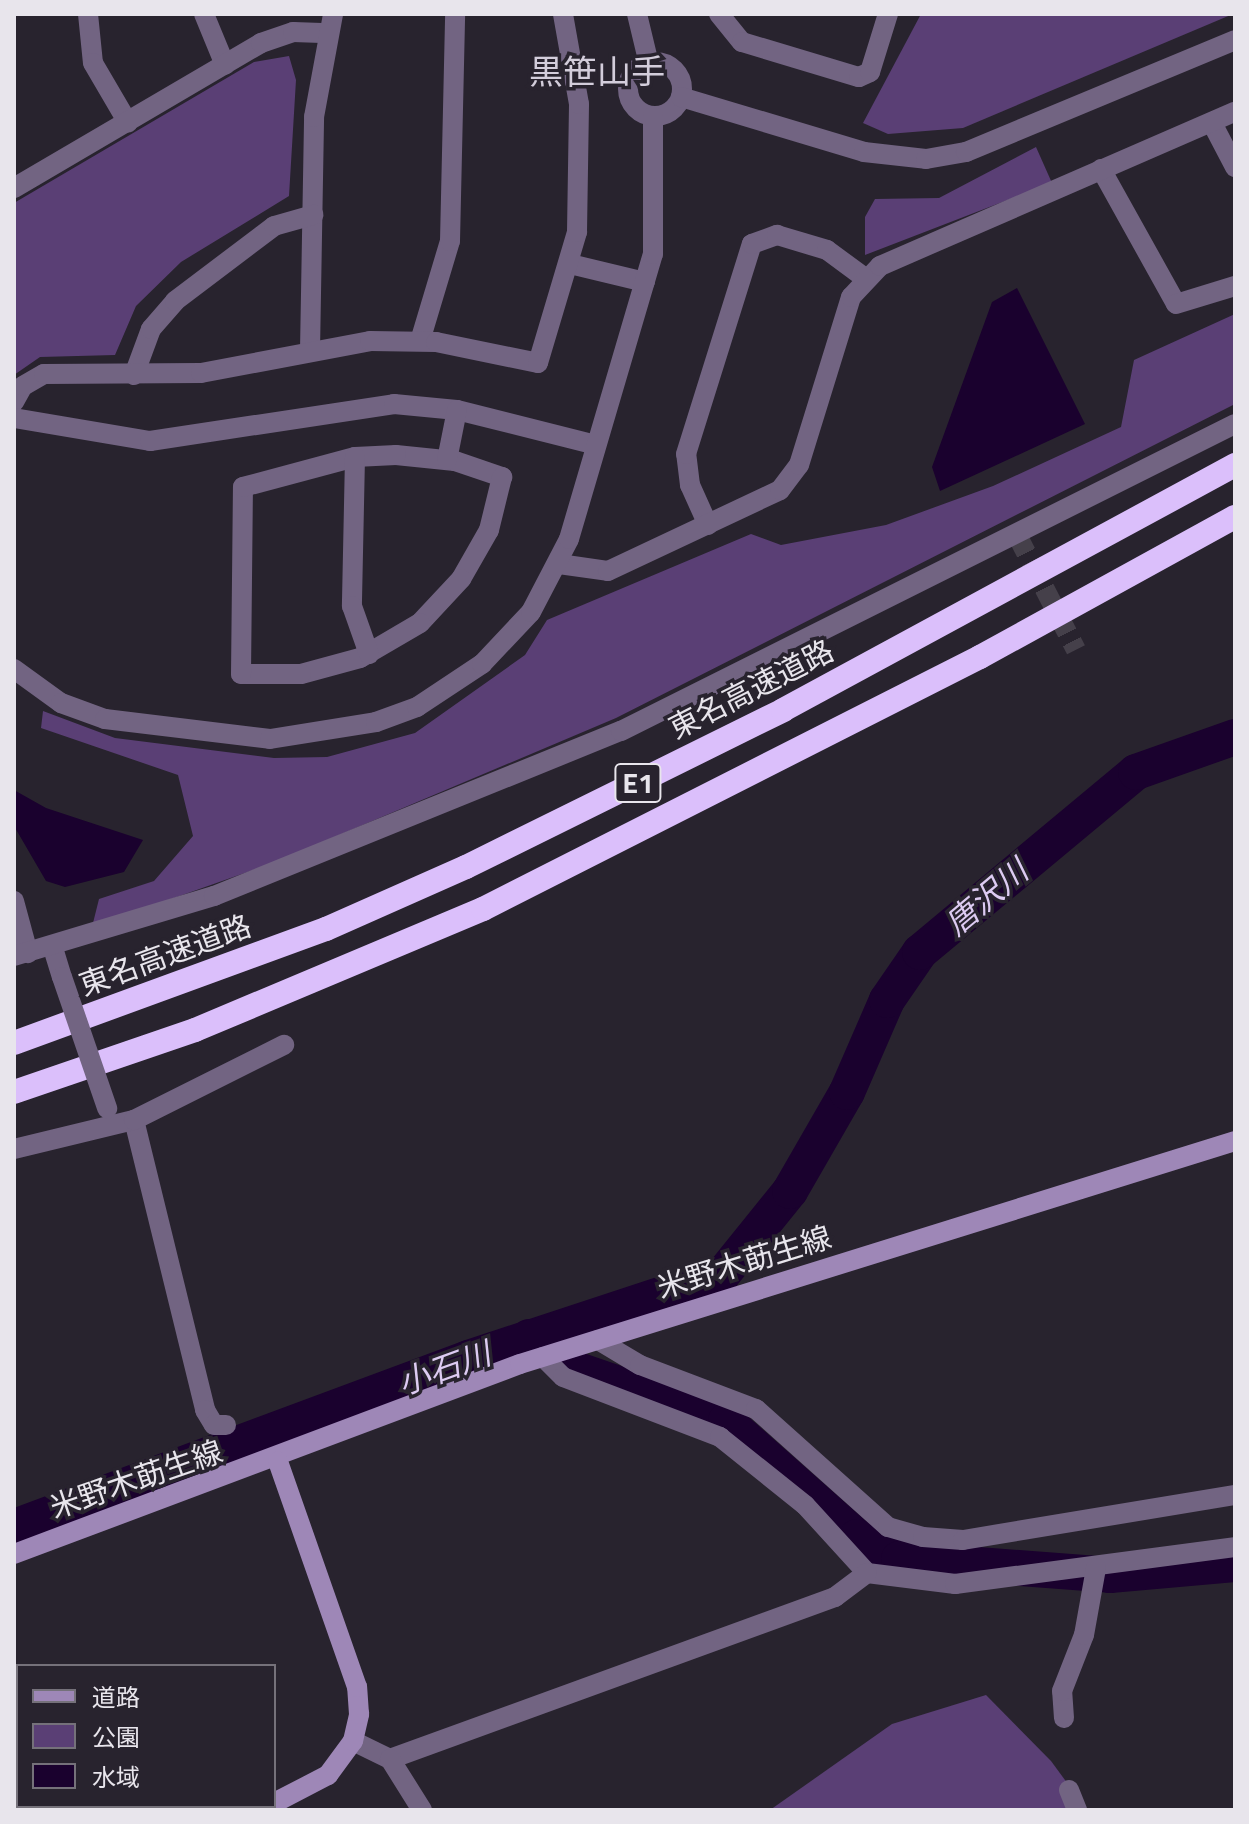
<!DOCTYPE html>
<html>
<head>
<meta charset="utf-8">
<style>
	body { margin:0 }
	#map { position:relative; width:1249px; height:1824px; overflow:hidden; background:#28232e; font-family:"Titillium Web","Noto Sans JP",sans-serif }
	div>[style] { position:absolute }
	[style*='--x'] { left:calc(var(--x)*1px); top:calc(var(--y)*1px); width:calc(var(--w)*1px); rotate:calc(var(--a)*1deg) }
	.green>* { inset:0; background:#5a3f75 }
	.water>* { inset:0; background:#1a012e }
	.river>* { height:36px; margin:-18px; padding:0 18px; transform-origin:18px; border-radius:18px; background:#1a012e }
	.minor-tunnel>* { height:20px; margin-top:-10px; transform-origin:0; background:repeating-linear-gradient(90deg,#45404a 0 20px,transparent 0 30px) }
	.minor>* { height:20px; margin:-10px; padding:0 10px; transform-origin:10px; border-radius:10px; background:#726482 }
	.minor>.ring { margin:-10px; padding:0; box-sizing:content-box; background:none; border:20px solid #726482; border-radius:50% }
	.tertiary>* { height:20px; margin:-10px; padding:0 10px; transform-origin:10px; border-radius:10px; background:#726482 }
	.secondary>* { height:20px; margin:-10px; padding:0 10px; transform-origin:10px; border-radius:10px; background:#9e87b7 }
	.motorway>* { height:24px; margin:-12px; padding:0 12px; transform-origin:12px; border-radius:12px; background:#dbbffb }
	.minor-bridge>* { height:20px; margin:-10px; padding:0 10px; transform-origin:10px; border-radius:10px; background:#726482 }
	span { translate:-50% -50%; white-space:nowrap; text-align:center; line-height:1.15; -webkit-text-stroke:7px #28232e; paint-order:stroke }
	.shield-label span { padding:2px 6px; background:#28232e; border:2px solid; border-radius:6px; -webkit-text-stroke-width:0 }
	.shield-label { font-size:28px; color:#e8e5ec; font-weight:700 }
	.street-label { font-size:30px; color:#e8e5ec }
	.water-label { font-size:32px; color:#ddcbf2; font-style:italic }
	.quarter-label { font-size:34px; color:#d3cddb }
	.frame { position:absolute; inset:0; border:16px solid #e8e5ec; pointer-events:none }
	.legend { position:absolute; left:16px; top:1664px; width:260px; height:144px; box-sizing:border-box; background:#28232e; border:2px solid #75717a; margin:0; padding:10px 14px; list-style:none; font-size:24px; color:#e8e5ec }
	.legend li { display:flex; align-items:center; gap:16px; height:40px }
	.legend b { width:40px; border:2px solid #75717a }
</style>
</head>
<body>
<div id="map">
	<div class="green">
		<i style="clip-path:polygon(921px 14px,1233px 14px,963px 128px,888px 134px,863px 123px)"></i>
		<i style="clip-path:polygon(289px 56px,296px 80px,289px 196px,181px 262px,136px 306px,115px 355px,40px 357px,14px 375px,14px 203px,254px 62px)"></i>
		<i style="clip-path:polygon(1036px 147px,1052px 183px,865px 255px,865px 217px,875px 199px,939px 198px)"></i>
		<i style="clip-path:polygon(1235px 314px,1235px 404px,616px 718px,273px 863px,92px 927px,99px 899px,154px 881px,193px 836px,178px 775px,41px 728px,43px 711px,115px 738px,274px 758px,327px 757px,415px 733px,525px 655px,547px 620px,751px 534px,781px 545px,886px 525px,993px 486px,1121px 427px,1134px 360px)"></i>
		<i style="clip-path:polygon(986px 1695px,1051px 1761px,1087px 1810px,770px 1810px,892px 1724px)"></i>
	</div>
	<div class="water">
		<i style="clip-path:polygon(1017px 288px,1085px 424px,940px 491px,932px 467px,992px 302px)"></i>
		<i style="clip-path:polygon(14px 790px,46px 808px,143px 840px,124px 872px,65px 887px,46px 881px,14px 826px)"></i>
	</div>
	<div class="river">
		<i style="--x:529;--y:1337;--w:56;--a:34.8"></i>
		<i style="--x:575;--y:1369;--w:160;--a:19"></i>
		<i style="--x:726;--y:1421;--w:175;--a:41.5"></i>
		<i style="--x:857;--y:1537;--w:47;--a:27.6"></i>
		<i style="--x:899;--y:1559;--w:212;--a:4.3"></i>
		<i style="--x:1110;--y:1575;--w:125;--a:-5"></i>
		<i style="--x:14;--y:1527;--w:484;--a:-20.4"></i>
		<i style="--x:468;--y:1358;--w:268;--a:-18.2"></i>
		<i style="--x:723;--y:1274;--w:107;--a:-51.1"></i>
		<i style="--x:790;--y:1191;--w:114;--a:-60.1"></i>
		<i style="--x:847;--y:1092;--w:100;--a:-66.5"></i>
		<i style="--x:887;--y:1000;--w:58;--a:-55.5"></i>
		<i style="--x:920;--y:952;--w:281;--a:-39.8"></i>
		<i style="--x:1136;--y:772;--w:105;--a:-19.5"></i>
	</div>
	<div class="minor-tunnel">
		<i style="--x:1017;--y:535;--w:129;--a:62.8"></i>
	</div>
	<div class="minor">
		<i style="--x:88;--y:14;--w:49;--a:84.2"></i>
		<i style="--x:93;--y:63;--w:69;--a:59.7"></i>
		<i style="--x:204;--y:14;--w:55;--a:67.6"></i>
		<i style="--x:637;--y:14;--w:51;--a:76.5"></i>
		<i style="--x:719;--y:14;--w:36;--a:51"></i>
		<i style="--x:742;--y:42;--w:122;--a:16.7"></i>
		<i style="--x:859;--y:77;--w:12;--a:-24"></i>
		<i style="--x:870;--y:72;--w:61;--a:-72.8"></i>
		<i class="ring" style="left:628px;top:62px;width:34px;height:34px"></i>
		<i style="--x:681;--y:97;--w:191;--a:16.7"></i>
		<i style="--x:864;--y:152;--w:62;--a:6.4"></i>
		<i style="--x:926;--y:159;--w:41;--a:-9.9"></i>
		<i style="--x:966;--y:152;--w:291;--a:-22.6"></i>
		<i style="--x:1212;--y:123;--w:50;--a:62.4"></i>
		<i style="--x:1101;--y:169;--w:154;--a:60.9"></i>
		<i style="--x:1176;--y:304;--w:62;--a:-17"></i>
		<i style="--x:14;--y:188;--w:286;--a:-30.4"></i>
		<i style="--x:261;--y:43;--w:34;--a:-19"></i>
		<i style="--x:293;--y:32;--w:36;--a:2"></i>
		<i style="--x:570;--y:264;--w:77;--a:13.5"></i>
		<i style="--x:420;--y:341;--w:104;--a:-73.3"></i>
		<i style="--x:450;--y:241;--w:227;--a:-88.7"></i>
		<i style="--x:310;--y:351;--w:234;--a:-89"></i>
		<i style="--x:314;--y:117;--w:105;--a:-79.5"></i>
		<i style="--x:134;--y:375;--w:49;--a:-69.7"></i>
		<i style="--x:151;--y:329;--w:37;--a:-49"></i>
		<i style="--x:175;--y:301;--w:124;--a:-37.1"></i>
		<i style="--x:274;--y:226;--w:41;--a:-15.8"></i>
		<i style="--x:14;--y:402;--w:18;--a:-61"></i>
		<i style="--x:23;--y:386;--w:24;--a:-30"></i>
		<i style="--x:44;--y:374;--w:157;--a:-0.4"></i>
		<i style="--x:201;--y:373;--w:172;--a:-10.7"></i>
		<i style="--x:370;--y:341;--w:66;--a:0.9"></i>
		<i style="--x:436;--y:342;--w:104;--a:11.6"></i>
		<i style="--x:538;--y:363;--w:137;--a:-73.4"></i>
		<i style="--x:577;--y:232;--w:128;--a:-89.1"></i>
		<i style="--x:579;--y:104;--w:91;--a:-100.1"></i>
		<i style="--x:14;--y:418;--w:138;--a:9.6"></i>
		<i style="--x:150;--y:441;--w:247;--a:-8.6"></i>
		<i style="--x:394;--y:404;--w:63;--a:5.4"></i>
		<i style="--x:457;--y:410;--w:143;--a:14.1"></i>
		<i style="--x:396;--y:455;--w:59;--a:5.8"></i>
		<i style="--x:455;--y:461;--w:50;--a:18.8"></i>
		<i style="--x:502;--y:477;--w:55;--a:103.8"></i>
		<i style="--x:489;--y:530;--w:56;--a:119.7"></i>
		<i style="--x:461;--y:579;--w:60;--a:133"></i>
		<i style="--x:420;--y:623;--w:69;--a:149.7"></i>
		<i style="--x:360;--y:658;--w:61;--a:164.8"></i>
		<i style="--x:301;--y:674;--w:60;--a:180"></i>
		<i style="--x:241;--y:674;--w:187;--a:-89.4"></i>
		<i style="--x:243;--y:487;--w:116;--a:-15"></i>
		<i style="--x:355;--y:457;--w:41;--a:-2.8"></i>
		<i style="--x:355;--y:457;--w:149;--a:91.2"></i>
		<i style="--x:352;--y:606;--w:51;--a:70.5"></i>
		<i style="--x:447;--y:460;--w:51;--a:-78.7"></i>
		<i style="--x:708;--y:525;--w:44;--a:-114.2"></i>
		<i style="--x:690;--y:485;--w:31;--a:-97"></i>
		<i style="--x:686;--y:454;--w:220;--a:-72.6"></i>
		<i style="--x:752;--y:244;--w:27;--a:-20"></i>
		<i style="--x:777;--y:235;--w:52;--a:16.7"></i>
		<i style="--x:827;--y:250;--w:47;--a:36.4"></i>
		<i style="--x:559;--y:564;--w:49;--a:8.1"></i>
		<i style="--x:608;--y:571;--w:190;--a:-25.2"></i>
		<i style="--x:780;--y:490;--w:31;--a:-53"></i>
		<i style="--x:799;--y:465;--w:176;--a:-72.8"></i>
		<i style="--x:851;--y:297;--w:42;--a:-46.9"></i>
		<i style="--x:880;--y:266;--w:387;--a:-23.5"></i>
		<i style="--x:14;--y:669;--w:58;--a:35.9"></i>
		<i style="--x:61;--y:703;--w:47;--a:20"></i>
		<i style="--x:105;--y:719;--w:166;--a:6.9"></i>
		<i style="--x:270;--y:739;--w:107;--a:-9.1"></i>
		<i style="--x:376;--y:722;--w:44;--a:-20.1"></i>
		<i style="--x:417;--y:707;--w:78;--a:-33.5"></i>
		<i style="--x:482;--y:664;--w:71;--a:-46.7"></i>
		<i style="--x:531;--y:612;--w:82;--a:-62.5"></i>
		<i style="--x:569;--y:539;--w:297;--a:-73.6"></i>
		<i style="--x:653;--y:254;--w:138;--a:-90"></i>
		<i style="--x:14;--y:901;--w:54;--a:74.9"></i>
		<i style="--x:53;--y:948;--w:30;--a:73"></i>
		<i style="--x:134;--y:1120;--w:299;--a:76.2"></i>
		<i style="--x:205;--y:1410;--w:17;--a:59"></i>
		<i style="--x:214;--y:1425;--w:12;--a:0"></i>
		<i style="--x:14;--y:1149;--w:123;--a:-13.6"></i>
		<i style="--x:134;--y:1120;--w:168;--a:-26.6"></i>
		<i style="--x:598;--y:1340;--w:49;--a:30.8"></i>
		<i style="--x:640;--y:1365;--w:124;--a:20.8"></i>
		<i style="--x:756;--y:1409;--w:177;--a:41.8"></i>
		<i style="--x:888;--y:1527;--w:36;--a:16"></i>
		<i style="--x:923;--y:1537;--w:40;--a:4.3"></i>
		<i style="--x:963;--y:1540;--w:276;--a:-9.4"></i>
		<i style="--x:543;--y:1357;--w:28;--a:45"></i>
		<i style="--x:563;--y:1377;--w:168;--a:20.9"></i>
		<i style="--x:720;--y:1437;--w:109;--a:38.7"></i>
		<i style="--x:805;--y:1505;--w:92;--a:47.6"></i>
		<i style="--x:867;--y:1573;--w:89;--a:7.1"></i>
		<i style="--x:955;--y:1584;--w:282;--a:-7.5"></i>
		<i style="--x:1064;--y:1718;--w:27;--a:-94"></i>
		<i style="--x:1062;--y:1691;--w:60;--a:-68.6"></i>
		<i style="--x:1084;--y:1635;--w:68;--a:-79.8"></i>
		<i style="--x:353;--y:1741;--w:41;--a:25.9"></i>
		<i style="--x:390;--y:1759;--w:474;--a:-20"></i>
		<i style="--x:835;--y:1597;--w:40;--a:-37"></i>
		<i style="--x:390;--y:1759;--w:60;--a:57.9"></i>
		<i style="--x:1069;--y:1790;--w:22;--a:68"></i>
	</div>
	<div class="tertiary">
		<i style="--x:14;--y:956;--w:209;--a:-16.7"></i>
		<i style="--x:214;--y:896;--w:439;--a:-22.1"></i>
		<i style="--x:621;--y:731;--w:686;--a:-26.57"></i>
	</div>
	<div class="secondary">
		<i style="--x:14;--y:1554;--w:540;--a:-20.58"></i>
		<i style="--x:520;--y:1364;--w:749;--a:-17.32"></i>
		<i style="--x:274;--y:1803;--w:61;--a:-27.4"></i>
		<i style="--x:328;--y:1775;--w:42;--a:-53.7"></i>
		<i style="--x:353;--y:1741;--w:28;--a:-77"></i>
		<i style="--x:359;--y:1714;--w:27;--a:-94"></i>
		<i style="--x:357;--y:1687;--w:239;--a:-109.3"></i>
		<i style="--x:253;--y:1810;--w:12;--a:-20"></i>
	</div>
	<div class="motorway">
		<i style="--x:14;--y:1043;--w:332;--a:-20.1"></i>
		<i style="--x:326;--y:929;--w:153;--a:-23.9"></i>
		<i style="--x:466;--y:867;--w:354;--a:-26.3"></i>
		<i style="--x:783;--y:710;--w:514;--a:-28.46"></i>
		<i style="--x:14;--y:1092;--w:191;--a:-18.9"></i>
		<i style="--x:195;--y:1030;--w:312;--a:-22.8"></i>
		<i style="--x:483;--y:909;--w:557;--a:-26.89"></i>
		<i style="--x:980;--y:657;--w:291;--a:-28.8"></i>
	</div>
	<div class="minor-bridge">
		<i style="--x:62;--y:977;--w:139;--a:71"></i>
	</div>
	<div class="shield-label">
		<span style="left:638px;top:783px">E1</span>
	</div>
	<div class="street-label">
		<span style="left:751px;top:689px;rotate:-27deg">東名高速道路</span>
		<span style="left:165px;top:955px;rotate:-20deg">東名高速道路</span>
		<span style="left:744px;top:1262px;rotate:-17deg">米野木莇生線</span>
		<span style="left:136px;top:1479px;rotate:-19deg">米野木莇生線</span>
	</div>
	<div class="water-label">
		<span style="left:986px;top:897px;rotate:-40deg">唐沢川</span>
		<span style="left:444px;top:1368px;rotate:-20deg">小石川</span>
	</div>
	<div class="quarter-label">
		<span style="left:597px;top:72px">黒笹山手</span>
	</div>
	<div class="frame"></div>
	<ul class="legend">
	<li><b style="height:10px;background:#9e87b7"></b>道路</li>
	<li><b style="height:22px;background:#5a3f75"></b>公園</li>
	<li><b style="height:22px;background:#1a012e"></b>水域</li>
	</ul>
</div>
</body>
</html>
